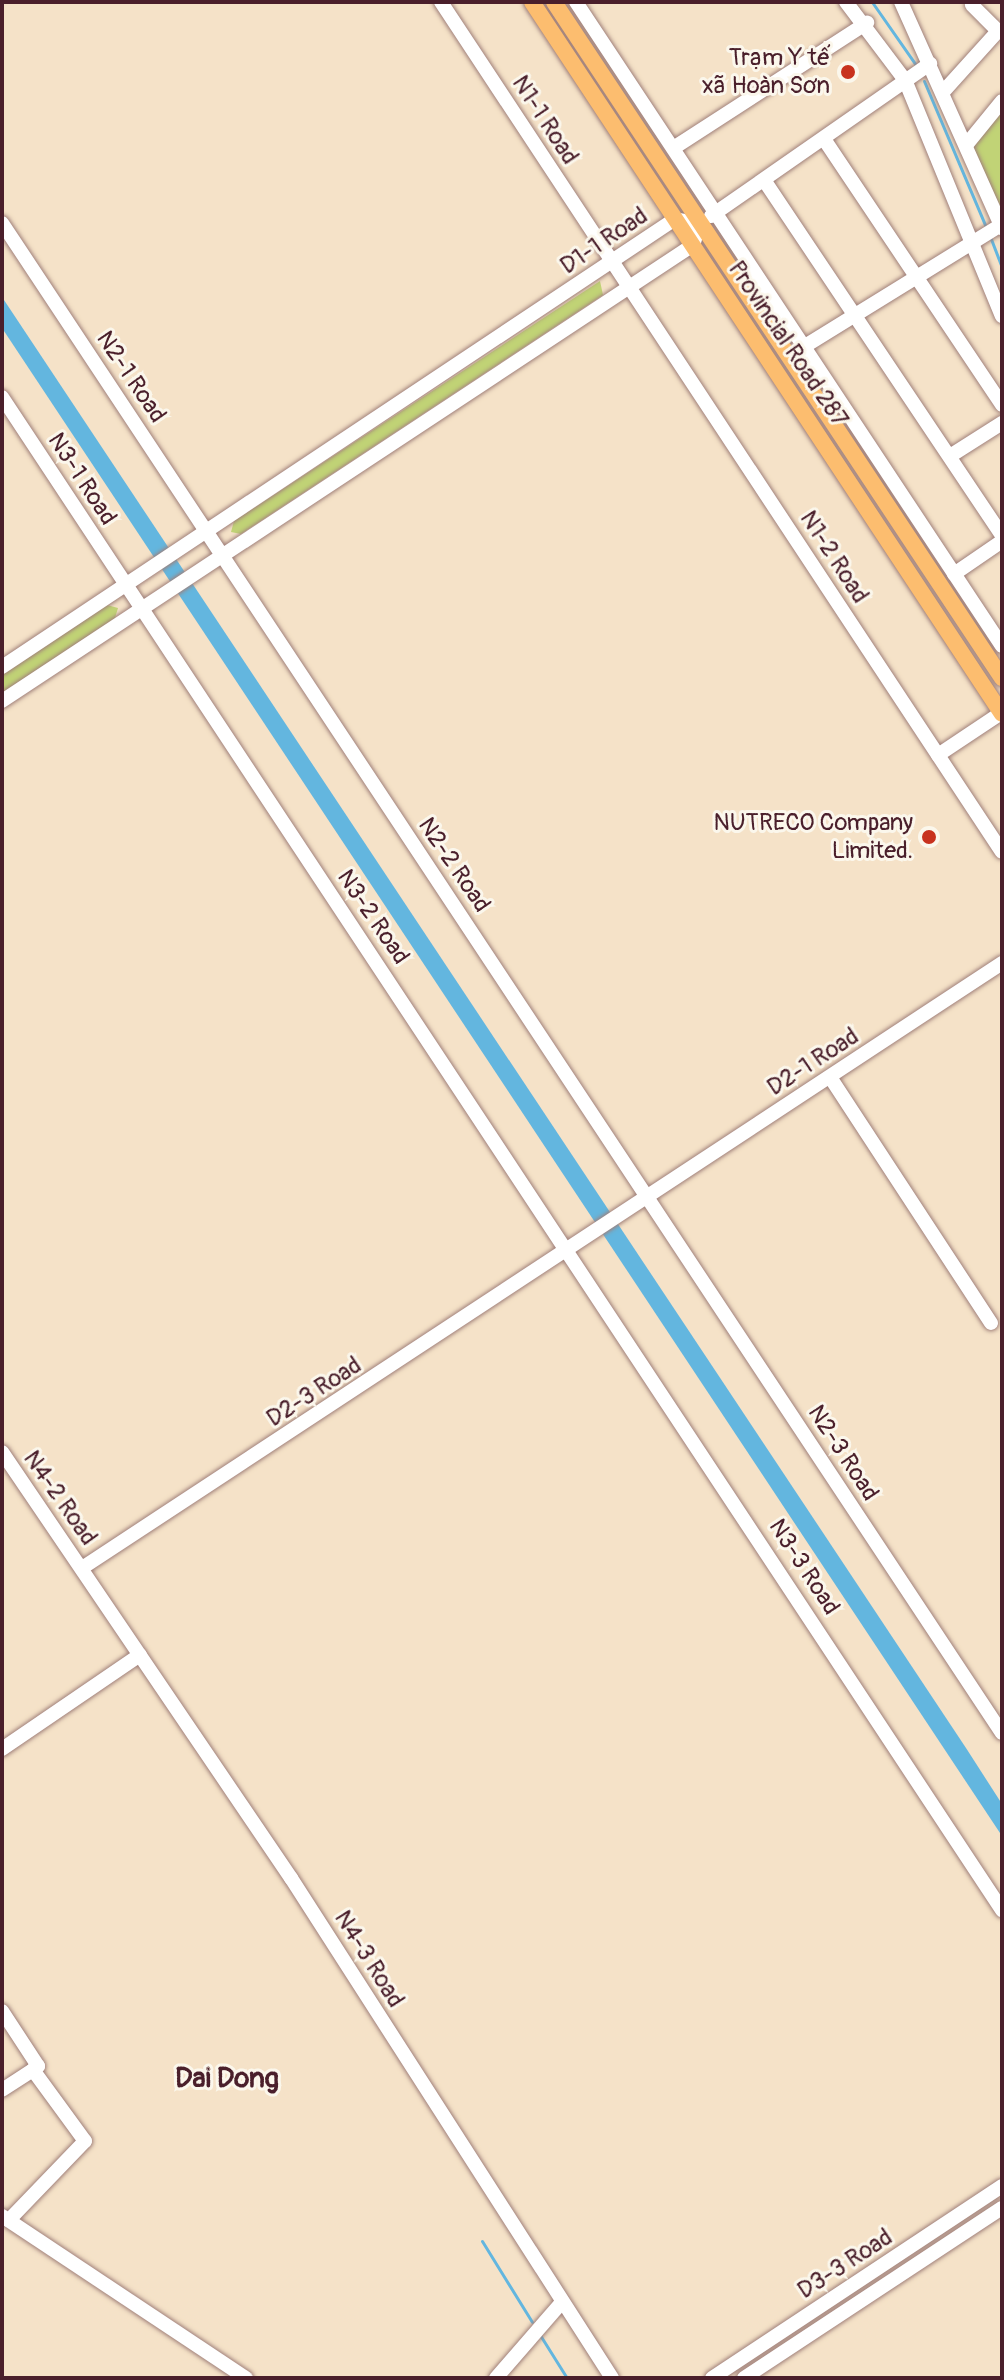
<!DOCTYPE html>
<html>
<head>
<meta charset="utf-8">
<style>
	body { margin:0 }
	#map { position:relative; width:1004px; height:2380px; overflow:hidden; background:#f5e2c8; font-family:Pangolin,sans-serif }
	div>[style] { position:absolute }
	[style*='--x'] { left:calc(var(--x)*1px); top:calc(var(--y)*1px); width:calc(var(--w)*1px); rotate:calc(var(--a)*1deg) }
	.green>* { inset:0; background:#c1d376 }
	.water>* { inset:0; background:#63b6df }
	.stream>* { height:3px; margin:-1.5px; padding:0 1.5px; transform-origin:1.5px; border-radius:1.5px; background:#63b6df }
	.roads { filter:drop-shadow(0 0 2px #a0807a) drop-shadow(0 0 2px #a0807a) }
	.minor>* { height:14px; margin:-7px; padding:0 7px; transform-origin:7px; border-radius:7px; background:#fff }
	.major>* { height:16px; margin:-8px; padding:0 8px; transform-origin:8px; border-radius:8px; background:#fcbd6f }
	.dots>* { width:22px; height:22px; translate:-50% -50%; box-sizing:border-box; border:4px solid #fbf7ec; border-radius:50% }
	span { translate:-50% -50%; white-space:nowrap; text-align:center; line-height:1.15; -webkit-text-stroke:6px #fbf7ec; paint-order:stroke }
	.poi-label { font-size:24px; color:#4a1f2b }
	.right { translate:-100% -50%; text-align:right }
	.street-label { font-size:24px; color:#4a1f2b }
	.quarter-label { font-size:28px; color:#4a1f2b; font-weight:700 }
	.frame { position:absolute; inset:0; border:4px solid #4a1f2b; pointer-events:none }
</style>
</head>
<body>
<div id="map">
	<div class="green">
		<i style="clip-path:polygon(1002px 111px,1002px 210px,1000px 213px,972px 145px)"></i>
		<i style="clip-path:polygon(600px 281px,603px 295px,241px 534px,231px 532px,234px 521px)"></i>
		<i style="clip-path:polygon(107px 605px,118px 608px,115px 618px,2px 693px,2px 675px)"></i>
	</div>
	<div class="water">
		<i style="clip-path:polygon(2px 297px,966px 1748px,1002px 1804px,1002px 1836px,2px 328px)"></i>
	</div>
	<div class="stream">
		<i style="--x:872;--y:2;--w:77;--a:55.1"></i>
		<i style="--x:924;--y:81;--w:156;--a:67"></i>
		<i style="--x:991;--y:239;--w:31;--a:69"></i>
		<i style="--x:482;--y:2241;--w:95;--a:58.3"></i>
		<i style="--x:540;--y:2335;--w:51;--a:57.9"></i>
	</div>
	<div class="roads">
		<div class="minor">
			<i style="--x:441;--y:2;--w:1018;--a:56.58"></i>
			<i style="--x:576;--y:2;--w:772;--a:56.52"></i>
			<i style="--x:846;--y:2;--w:98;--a:52.9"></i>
			<i style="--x:905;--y:80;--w:255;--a:67.7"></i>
			<i style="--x:901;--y:2;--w:248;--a:65.9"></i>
			<i style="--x:943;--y:92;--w:82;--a:-48"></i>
			<i style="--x:998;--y:31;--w:37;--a:-135"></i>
			<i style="--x:824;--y:139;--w:320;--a:56.2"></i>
			<i style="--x:967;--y:144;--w:55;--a:-50.9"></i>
			<i style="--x:675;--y:147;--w:229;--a:-32.9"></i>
			<i style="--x:764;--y:180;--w:428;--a:56.2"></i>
			<i style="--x:711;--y:216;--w:267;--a:-34.8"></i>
			<i style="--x:2;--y:223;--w:1811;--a:56.49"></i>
			<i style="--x:805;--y:346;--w:230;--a:-31.7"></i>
			<i style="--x:2;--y:397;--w:1814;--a:56.54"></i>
			<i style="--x:950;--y:456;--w:62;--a:-32.4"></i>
			<i style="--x:954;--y:574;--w:58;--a:-34.5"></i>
			<i style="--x:2;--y:667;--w:808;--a:-33.65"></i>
			<i style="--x:675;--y:219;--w:25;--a:11"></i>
			<i style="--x:2;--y:701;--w:828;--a:-33.42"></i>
			<i style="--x:693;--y:245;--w:22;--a:-72"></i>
			<i style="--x:938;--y:755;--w:76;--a:-33.7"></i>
			<i style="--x:830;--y:1077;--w:294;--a:56.8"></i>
			<i style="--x:2;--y:1452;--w:515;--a:55.85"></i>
			<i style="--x:291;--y:1878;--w:594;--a:57.3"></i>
			<i style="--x:82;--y:1568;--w:1101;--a:-33.33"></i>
			<i style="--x:2;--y:1749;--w:167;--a:-34.3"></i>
			<i style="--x:2;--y:2011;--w:66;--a:56.8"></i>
			<i style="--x:38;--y:2066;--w:6;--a:141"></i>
			<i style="--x:2;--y:2090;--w:37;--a:-33"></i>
			<i style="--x:33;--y:2070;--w:88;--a:53.8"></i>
			<i style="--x:85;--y:2141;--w:110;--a:133.9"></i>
			<i style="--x:2;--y:2216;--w:293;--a:33.6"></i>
			<i style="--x:496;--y:2378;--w:101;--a:-49"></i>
			<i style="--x:712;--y:2378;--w:348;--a:-33.5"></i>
			<i style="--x:744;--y:2378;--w:309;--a:-33.4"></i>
		</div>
		<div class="major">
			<i style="--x:532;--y:2;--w:853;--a:56.57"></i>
			<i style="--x:554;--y:2;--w:811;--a:56.47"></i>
		</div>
	</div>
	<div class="dots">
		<i style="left:848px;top:72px;background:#c8321e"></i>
		<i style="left:929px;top:837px;background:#c8321e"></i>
	</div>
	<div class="poi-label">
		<span class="right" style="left:830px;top:72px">Trạm Y tế<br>xã Hoàn Sơn</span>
		<span class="right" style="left:913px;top:837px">NUTRECO Company<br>Limited.</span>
	</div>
	<div class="street-label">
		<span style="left:545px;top:120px;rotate:57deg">N1-1 Road</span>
		<span style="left:604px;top:241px;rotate:-34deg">D1-1 Road</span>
		<span style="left:788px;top:344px;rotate:56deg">Provincial Road 287</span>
		<span style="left:131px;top:377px;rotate:56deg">N2-1 Road</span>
		<span style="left:82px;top:479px;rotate:57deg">N3-1 Road</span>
		<span style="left:834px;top:557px;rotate:57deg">N1-2 Road</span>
		<span style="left:454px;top:865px;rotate:56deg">N2-2 Road</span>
		<span style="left:373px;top:917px;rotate:56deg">N3-2 Road</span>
		<span style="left:813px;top:1062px;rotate:-33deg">D2-1 Road</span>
		<span style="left:314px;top:1392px;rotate:-33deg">D2-3 Road</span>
		<span style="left:843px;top:1453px;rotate:57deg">N2-3 Road</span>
		<span style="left:60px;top:1498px;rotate:55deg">N4-2 Road</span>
		<span style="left:804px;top:1567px;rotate:57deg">N3-3 Road</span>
		<span style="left:369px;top:1959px;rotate:58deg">N4-3 Road</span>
		<span style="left:845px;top:2264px;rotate:-33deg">D3-3 Road</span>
	</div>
	<div class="quarter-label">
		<span style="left:227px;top:2079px">Dai Dong</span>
	</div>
	<div class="frame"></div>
</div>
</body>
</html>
